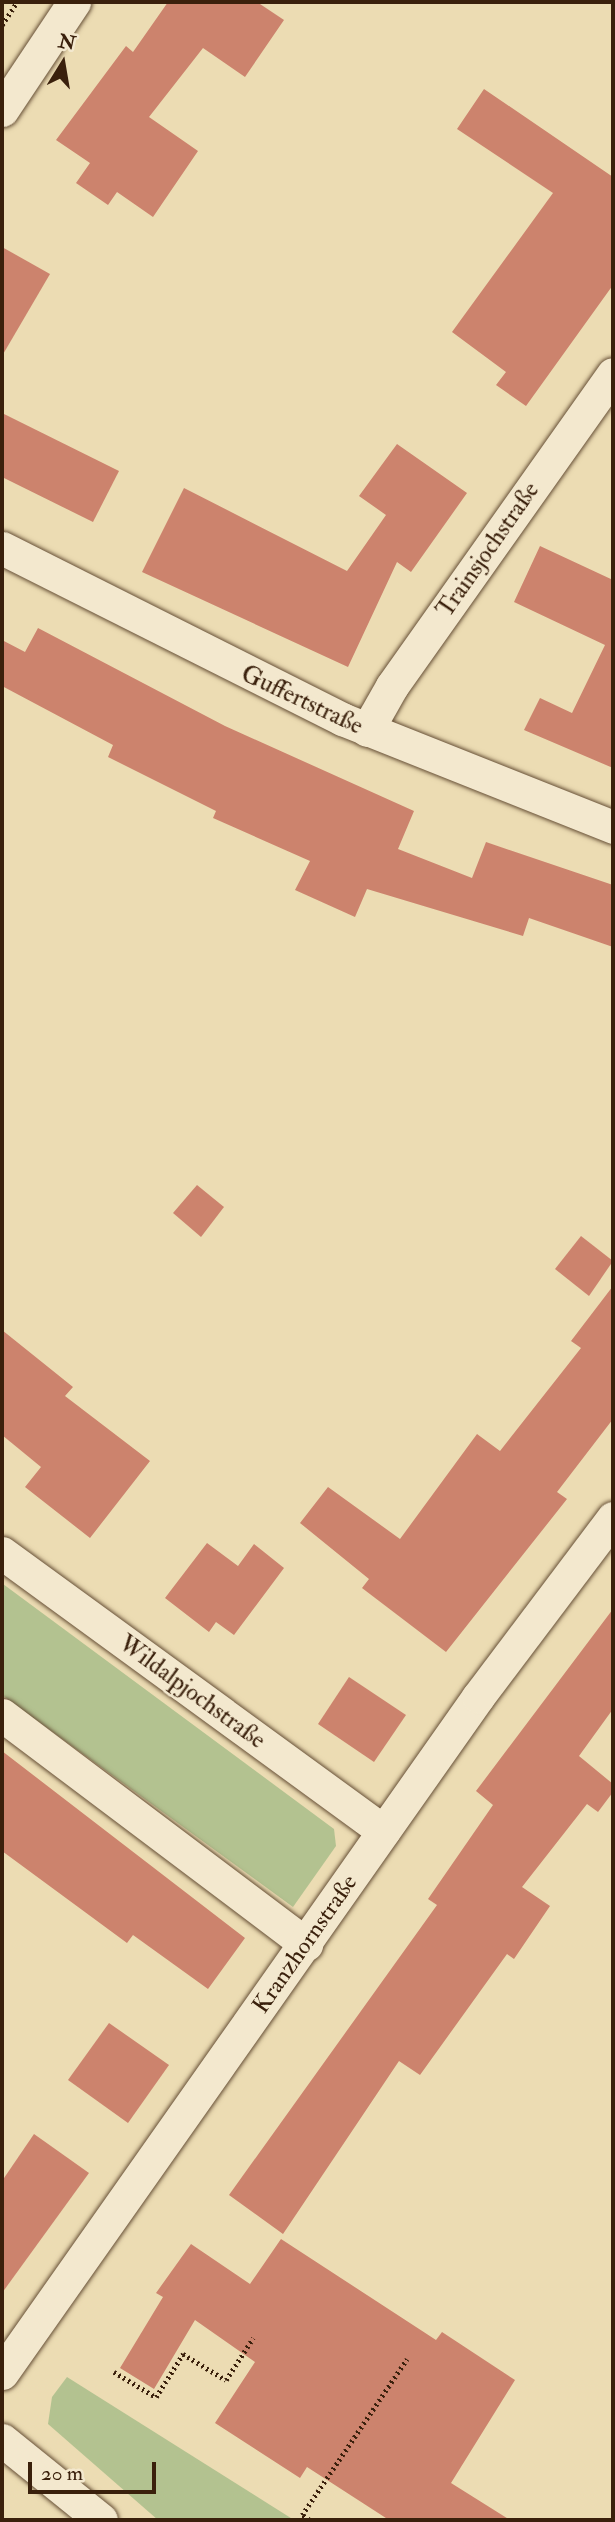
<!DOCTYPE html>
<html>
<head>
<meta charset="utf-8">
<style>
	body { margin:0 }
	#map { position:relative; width:615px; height:2522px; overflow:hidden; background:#ecdcb3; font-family:"IM FELL Double Pica",serif }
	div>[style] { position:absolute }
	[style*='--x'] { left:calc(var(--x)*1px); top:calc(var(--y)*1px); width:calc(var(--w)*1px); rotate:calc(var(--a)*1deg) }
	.green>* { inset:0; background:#b3c290 }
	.building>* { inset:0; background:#cc836d }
	.path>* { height:4.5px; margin-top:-2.25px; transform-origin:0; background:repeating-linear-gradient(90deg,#3a200c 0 2px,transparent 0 5.5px) }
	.roads { filter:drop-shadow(0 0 2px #664f36) drop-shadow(0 0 2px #664f36) }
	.minor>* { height:33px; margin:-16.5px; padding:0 16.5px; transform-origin:16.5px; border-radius:16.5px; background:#f3e8ce }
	span { translate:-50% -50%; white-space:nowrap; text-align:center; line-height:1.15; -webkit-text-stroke:5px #f3e8ce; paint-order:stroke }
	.street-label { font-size:24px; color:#3a200c }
	.frame { position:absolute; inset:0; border:4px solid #3a200c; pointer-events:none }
	.north { position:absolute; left:28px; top:28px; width:70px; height:70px; -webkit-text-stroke:5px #f3e8ce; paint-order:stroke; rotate:11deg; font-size:19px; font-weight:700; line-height:28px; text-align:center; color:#3a200c }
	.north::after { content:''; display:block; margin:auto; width:24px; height:32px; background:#3a200c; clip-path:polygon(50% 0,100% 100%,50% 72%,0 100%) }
	.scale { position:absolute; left:28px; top:2462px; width:128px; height:32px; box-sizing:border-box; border:4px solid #3a200c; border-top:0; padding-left:9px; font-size:21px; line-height:24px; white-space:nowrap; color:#3a200c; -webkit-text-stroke:5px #f3e8ce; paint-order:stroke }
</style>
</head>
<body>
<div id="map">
	<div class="green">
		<i style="clip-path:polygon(3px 1584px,334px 1829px,336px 1846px,293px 1907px,2px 1695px)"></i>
		<i style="clip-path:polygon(67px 2377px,294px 2520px,158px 2520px,48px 2424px,52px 2397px)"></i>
	</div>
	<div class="building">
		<i style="clip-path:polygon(168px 2px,257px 2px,284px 20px,245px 77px,203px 48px,149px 117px,198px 151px,153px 217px,117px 192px,108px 205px,76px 183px,90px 163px,56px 140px,126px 46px,133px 52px)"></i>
		<i style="clip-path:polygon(484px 89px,613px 177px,613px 285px,526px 406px,496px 385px,506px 372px,452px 332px,553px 193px,457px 129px)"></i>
		<i style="clip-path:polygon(2px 247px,50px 274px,2px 356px)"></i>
		<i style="clip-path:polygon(2px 413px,119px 471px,93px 522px,2px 477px)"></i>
		<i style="clip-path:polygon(397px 444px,467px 493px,411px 572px,397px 562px,348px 667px,142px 572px,184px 488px,347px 571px,386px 515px,359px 496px)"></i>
		<i style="clip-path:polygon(540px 546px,613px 580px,613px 768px,524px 730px,540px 698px,572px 713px,605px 645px,514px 602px)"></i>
		<i style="clip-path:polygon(38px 628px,225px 726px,414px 811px,398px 849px,472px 878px,486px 842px,613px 885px,613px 947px,529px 918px,523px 936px,367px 889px,355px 917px,295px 890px,310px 861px,213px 818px,216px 811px,108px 757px,113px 745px,2px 686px,2px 640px,25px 652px)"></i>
		<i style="clip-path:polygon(197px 1185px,224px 1207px,201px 1237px,173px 1213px)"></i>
		<i style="clip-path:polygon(581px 1236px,613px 1261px,589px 1296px,555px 1269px)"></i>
		<i style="clip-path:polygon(613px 1286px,613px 1419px,557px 1492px,567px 1499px,446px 1652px,362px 1588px,369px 1579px,300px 1523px,328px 1487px,400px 1539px,477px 1434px,500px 1451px,581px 1348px,571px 1341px)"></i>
		<i style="clip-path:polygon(2px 1330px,73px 1387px,65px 1396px,150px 1461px,90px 1538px,25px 1487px,41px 1467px,2px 1435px)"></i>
		<i style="clip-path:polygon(207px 1543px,238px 1566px,254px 1544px,284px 1568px,234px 1635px,216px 1622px,209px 1632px,165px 1598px)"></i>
		<i style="clip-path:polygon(613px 1609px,613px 1709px,579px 1756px,613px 1784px,613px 1792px,598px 1812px,587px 1804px,522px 1887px,550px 1906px,514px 1959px,507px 1954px,420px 2075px,399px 2061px,283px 2234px,229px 2195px,437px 1905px,428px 1899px,493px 1805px,476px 1791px)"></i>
		<i style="clip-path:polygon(349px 1677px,406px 1715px,374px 1762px,318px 1724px)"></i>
		<i style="clip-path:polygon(2px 1751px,245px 1938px,208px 1989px,133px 1935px,127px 1943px,2px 1851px)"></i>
		<i style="clip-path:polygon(109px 2023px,169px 2065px,128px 2123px,68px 2080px)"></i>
		<i style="clip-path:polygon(34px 2134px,89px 2173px,2px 2293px,2px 2181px)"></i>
		<i style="clip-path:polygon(281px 2239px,436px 2340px,442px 2332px,515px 2380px,451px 2483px,510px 2520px,389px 2520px,307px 2467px,300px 2478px,215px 2423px,255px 2362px,195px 2320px,154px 2389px,120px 2368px,163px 2297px,156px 2293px,191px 2244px,250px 2284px)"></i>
	</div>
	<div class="path">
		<i style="--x:2;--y:25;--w:27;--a:-57"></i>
		<i style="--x:114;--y:2372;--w:49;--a:30.8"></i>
		<i style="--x:156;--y:2397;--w:51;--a:-57.9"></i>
		<i style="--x:183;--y:2354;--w:50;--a:31.2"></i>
		<i style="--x:226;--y:2380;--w:50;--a:-57.3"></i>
		<i style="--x:309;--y:2520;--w:9;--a:-144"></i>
		<i style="--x:302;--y:2515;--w:188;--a:-56.1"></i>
	</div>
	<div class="roads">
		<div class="minor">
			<i style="--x:2;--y:110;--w:130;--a:-56.3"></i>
			<i style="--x:2;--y:548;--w:381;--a:26.7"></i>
			<i style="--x:342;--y:719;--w:292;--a:21.7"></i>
			<i style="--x:367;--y:730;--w:51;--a:-60.4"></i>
			<i style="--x:392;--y:686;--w:382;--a:-54.7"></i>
			<i style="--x:2;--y:1553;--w:472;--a:36.1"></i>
			<i style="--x:2;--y:1715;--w:381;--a:37"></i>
			<i style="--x:2;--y:2373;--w:827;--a:-54.85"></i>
			<i style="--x:478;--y:1697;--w:224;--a:-53"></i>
			<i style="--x:2;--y:2440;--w:127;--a:38.9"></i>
		</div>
	</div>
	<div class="street-label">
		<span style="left:488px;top:550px;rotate:-55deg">Trainsjochstraße</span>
		<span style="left:302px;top:700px;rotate:25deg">Guffertstraße</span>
		<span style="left:192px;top:1692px;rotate:36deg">Wildalpjochstraße</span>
		<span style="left:305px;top:1944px;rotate:-55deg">Kranzhornstraße</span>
	</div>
	<div class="frame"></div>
	<div class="north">N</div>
	<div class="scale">20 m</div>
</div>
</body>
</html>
